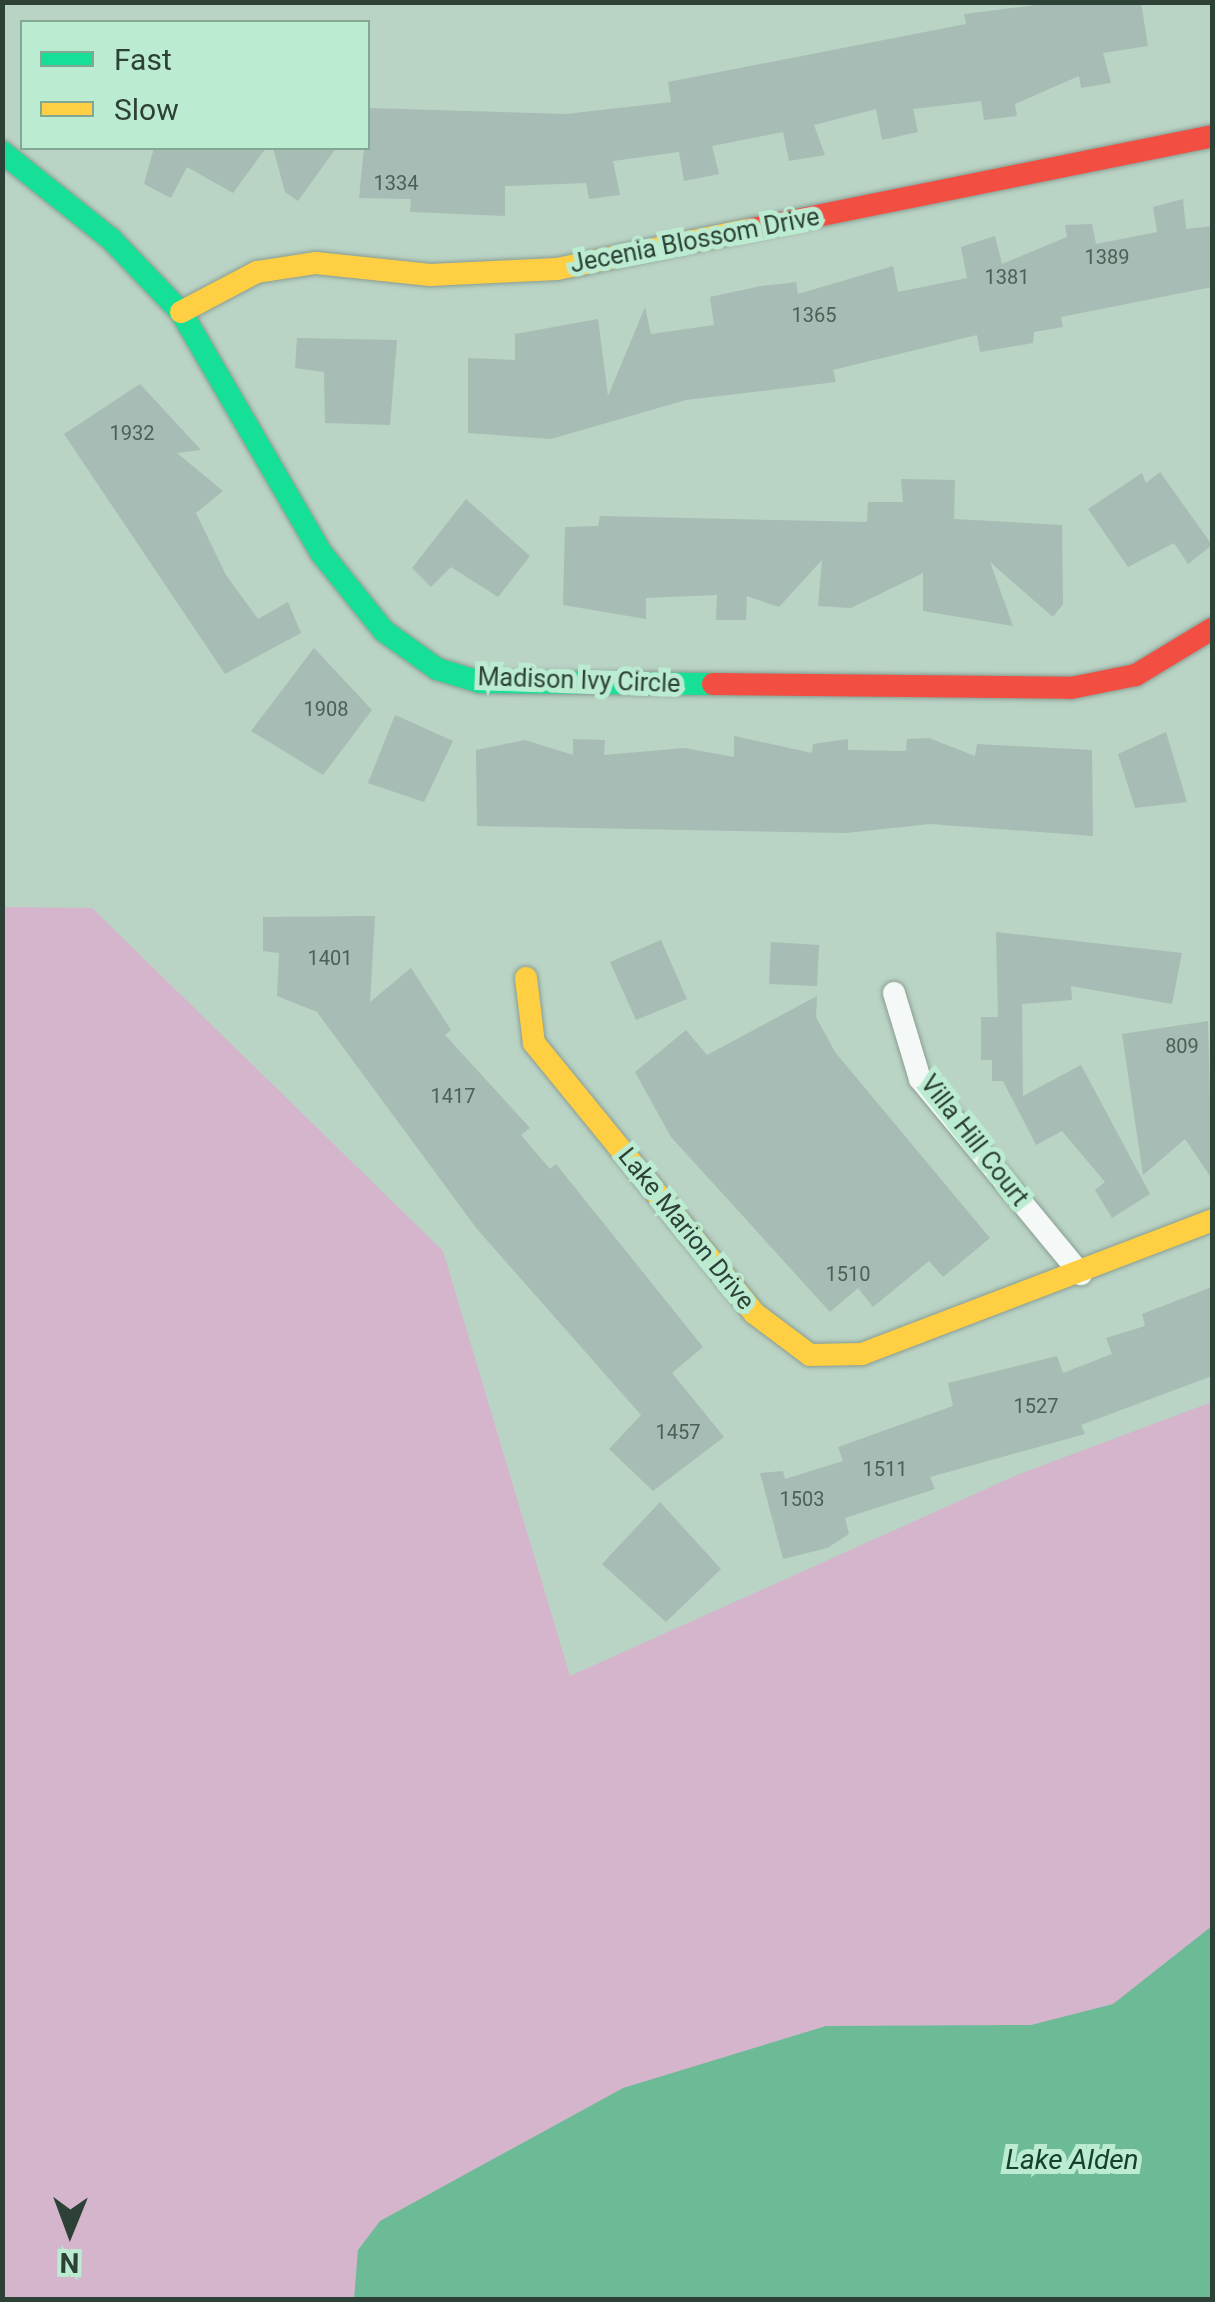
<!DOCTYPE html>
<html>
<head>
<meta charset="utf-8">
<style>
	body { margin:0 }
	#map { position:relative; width:1215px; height:2302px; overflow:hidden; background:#b9d3c5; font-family:Roboto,sans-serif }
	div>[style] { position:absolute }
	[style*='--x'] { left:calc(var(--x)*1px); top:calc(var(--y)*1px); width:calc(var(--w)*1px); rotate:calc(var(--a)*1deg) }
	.green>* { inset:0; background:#d5b5cb }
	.water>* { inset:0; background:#6dba96 }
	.building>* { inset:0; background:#a7bcb4 }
	.roads { filter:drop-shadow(0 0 2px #899d92) drop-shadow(0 0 2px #899d92) }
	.street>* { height:22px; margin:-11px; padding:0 11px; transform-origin:11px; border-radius:11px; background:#f4f8f6 }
	.fast>* { height:22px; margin:-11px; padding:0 11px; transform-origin:11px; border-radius:11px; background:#16e098 }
	.slow>* { height:22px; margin:-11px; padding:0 11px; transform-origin:11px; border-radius:11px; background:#ffcf43 }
	.jam>* { height:22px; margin:-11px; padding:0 11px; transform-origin:11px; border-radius:11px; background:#f24e42 }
	span { translate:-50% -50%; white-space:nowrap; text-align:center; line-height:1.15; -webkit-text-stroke:10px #bbebd1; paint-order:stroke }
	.number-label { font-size:20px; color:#4c6056 }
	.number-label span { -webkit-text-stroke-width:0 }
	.street-label { font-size:25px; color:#2d4136 }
	.water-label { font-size:28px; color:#15402d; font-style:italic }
	.frame { position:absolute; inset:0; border:5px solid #2d4136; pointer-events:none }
	.legend { position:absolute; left:20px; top:20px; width:350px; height:130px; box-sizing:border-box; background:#bbebd1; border:2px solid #82a793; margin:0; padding:12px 18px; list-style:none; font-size:30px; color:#2d4136 }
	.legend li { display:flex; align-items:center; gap:20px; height:50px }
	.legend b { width:50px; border:2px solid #82a793 }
	.north { position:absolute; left:20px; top:2182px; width:100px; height:100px; -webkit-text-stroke:8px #bbebd1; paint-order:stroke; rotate:181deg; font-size:28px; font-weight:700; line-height:40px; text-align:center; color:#2d4136 }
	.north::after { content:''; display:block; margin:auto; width:35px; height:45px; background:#2d4136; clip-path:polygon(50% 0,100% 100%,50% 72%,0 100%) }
</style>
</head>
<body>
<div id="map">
	<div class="green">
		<i style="clip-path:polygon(3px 907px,92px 908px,443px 1251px,570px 1676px,1017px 1475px,1212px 1402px,1212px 2299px,3px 2300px)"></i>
	</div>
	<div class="water">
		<i style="clip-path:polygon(1212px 1926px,1212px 2299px,354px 2299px,358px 2250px,380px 2221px,623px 2088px,826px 2026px,1031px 2025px,1113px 2004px)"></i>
	</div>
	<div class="building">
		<i style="clip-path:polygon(1061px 2px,1141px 2px,1148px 46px,1103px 53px,1111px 83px,1081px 88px,1079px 76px,1015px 104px,1017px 116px,984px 120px,981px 101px,913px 109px,918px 132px,882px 140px,876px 109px,814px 125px,825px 155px,789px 161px,783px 132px,712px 146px,719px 174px,684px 181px,679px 152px,613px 161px,620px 195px,589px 199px,586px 183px,505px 186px,505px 216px,410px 212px,411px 199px,359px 198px,368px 108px,566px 114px,671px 102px,668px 82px,966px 24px,964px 14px)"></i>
		<i style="clip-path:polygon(154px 148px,266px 148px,233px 193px,187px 167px,171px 198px,144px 184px)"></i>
		<i style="clip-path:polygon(273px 148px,336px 148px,298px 201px,285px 192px)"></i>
		<i style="clip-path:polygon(1183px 199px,1186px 229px,1212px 226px,1212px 287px,1061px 317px,1063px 327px,1034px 332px,1033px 343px,980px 352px,977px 335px,833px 370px,836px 382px,686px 400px,551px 439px,468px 433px,468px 358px,515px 360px,515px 334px,598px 319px,608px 396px,645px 307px,651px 334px,714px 325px,710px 297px,761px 286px,796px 282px,798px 294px,893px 266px,898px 292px,967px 278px,961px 247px,995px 236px,1002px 264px,1067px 237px,1065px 225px,1092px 224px,1096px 244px,1157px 232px,1153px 207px)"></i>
		<i style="clip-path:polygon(297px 338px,397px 340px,390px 425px,325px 423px,324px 372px,295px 368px)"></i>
		<i style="clip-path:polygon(140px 384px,201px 450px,177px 453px,223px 491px,196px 513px,226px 575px,258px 619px,288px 602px,301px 633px,225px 674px,64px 434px)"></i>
		<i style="clip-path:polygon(1160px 472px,1212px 545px,1188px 564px,1174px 543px,1128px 567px,1088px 509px,1142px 473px,1146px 483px)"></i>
		<i style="clip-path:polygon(901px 479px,955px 480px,954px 519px,1062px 525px,1063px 604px,1053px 617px,990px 562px,1013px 626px,923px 611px,923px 573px,851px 608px,818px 606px,822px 560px,779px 607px,747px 596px,746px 620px,716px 620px,717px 595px,646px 598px,646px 619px,563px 605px,565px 527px,598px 526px,600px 516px,867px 522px,868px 502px,903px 502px)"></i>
		<i style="clip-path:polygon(466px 499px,530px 556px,498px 597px,451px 567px,431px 587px,412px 568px)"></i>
		<i style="clip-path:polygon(314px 648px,372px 710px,323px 775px,251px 731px)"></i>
		<i style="clip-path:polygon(395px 715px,453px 741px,424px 802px,368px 783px)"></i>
		<i style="clip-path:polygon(1166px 732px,1187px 802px,1135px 808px,1118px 754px)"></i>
		<i style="clip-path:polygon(734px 736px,812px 753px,813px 744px,848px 739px,848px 750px,906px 751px,907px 739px,929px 738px,975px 756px,977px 744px,1092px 750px,1093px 836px,930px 824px,846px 833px,477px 826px,476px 750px,525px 740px,573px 755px,573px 739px,605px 740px,604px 755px,685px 748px,734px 757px)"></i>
		<i style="clip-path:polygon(375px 916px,370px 1002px,411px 968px,451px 1030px,445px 1035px,530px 1128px,521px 1135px,550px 1169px,556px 1164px,703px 1347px,672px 1373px,724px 1437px,653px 1491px,609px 1449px,641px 1415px,477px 1229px,317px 1012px,277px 996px,279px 953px,263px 951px,263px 917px)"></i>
		<i style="clip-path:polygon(996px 932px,1182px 953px,1172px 1004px,1071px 986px,1072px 1000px,1022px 1004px,1023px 1096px,1081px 1065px,1150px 1194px,1112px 1218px,1095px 1190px,1105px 1182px,1062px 1131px,1036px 1145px,1003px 1081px,992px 1081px,992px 1060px,981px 1060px,981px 1017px,998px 1017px)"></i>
		<i style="clip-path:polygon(661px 940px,687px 999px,636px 1020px,610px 962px)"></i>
		<i style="clip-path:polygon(771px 942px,819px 945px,817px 986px,769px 984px)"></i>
		<i style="clip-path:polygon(817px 996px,816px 1017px,835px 1052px,990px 1238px,943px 1277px,929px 1261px,873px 1307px,858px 1288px,830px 1312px,671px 1137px,635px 1072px,686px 1030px,707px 1055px)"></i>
		<i style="clip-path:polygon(1208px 1021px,1212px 1179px,1185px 1139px,1143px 1175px,1122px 1034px)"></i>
		<i style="clip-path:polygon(1212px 1287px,1212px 1376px,1081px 1425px,1085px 1434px,930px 1477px,935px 1489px,845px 1518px,849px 1534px,827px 1548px,783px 1559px,760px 1473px,783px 1471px,785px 1479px,843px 1461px,838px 1447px,953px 1406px,948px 1383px,1057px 1356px,1063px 1373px,1112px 1354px,1106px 1338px,1145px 1326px,1142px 1314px)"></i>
		<i style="clip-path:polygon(660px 1502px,721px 1569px,666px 1622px,602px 1564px)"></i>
	</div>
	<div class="roads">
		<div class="street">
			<i style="--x:894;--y:993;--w:90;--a:73.2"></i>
			<i style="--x:920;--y:1079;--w:253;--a:50.5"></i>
		</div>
		<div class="fast">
			<i style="--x:2;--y:152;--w:139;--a:38.6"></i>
			<i style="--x:111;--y:239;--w:101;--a:46.2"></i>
			<i style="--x:181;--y:312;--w:280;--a:59.8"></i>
			<i style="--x:322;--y:554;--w:99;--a:51.2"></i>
			<i style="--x:384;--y:631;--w:65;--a:35.6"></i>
			<i style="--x:437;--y:669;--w:45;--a:16.8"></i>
			<i style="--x:480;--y:682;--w:233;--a:0.5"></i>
		</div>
		<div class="slow">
			<i style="--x:181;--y:312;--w:86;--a:-27.8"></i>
			<i style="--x:257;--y:272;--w:60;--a:-8.7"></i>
			<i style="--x:316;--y:263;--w:115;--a:6"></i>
			<i style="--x:430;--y:275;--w:127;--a:-2.7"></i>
			<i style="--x:557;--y:269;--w:199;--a:-11.6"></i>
			<i style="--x:526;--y:978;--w:65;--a:83"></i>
			<i style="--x:534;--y:1043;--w:348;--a:50.8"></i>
			<i style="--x:754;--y:1313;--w:70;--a:36.9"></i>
			<i style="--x:810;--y:1355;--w:52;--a:-1.1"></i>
			<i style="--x:862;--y:1354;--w:375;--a:-20.9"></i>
		</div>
		<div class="jam">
			<i style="--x:752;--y:229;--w:469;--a:-11.4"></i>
			<i style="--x:713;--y:684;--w:358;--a:0.6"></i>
			<i style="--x:1071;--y:688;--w:66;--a:-11.3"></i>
			<i style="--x:1136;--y:675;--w:89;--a:-31.2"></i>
		</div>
	</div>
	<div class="number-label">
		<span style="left:396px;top:183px">1334</span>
		<span style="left:1107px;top:257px">1389</span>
		<span style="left:1007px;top:277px">1381</span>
		<span style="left:814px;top:315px">1365</span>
		<span style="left:132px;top:433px">1932</span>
		<span style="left:326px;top:709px">1908</span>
		<span style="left:330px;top:958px">1401</span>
		<span style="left:1182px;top:1046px">809</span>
		<span style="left:453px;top:1096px">1417</span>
		<span style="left:848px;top:1274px">1510</span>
		<span style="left:1036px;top:1406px">1527</span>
		<span style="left:678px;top:1432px">1457</span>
		<span style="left:885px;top:1469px">1511</span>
		<span style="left:802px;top:1499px">1503</span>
	</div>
	<div class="street-label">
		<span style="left:695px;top:241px;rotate:-11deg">Jecenia Blossom Drive</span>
		<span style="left:579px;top:681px;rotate:2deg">Madison Ivy Circle</span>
		<span style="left:974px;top:1141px;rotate:52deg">Villa Hill Court</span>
		<span style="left:686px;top:1229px;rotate:51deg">Lake Marion Drive</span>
	</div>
	<div class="water-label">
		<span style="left:1072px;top:2160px">Lake Alden</span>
	</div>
	<div class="frame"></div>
	<ul class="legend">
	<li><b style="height:12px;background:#16e098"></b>Fast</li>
	<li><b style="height:12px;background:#ffcf43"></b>Slow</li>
	</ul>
	<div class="north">N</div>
</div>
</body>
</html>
